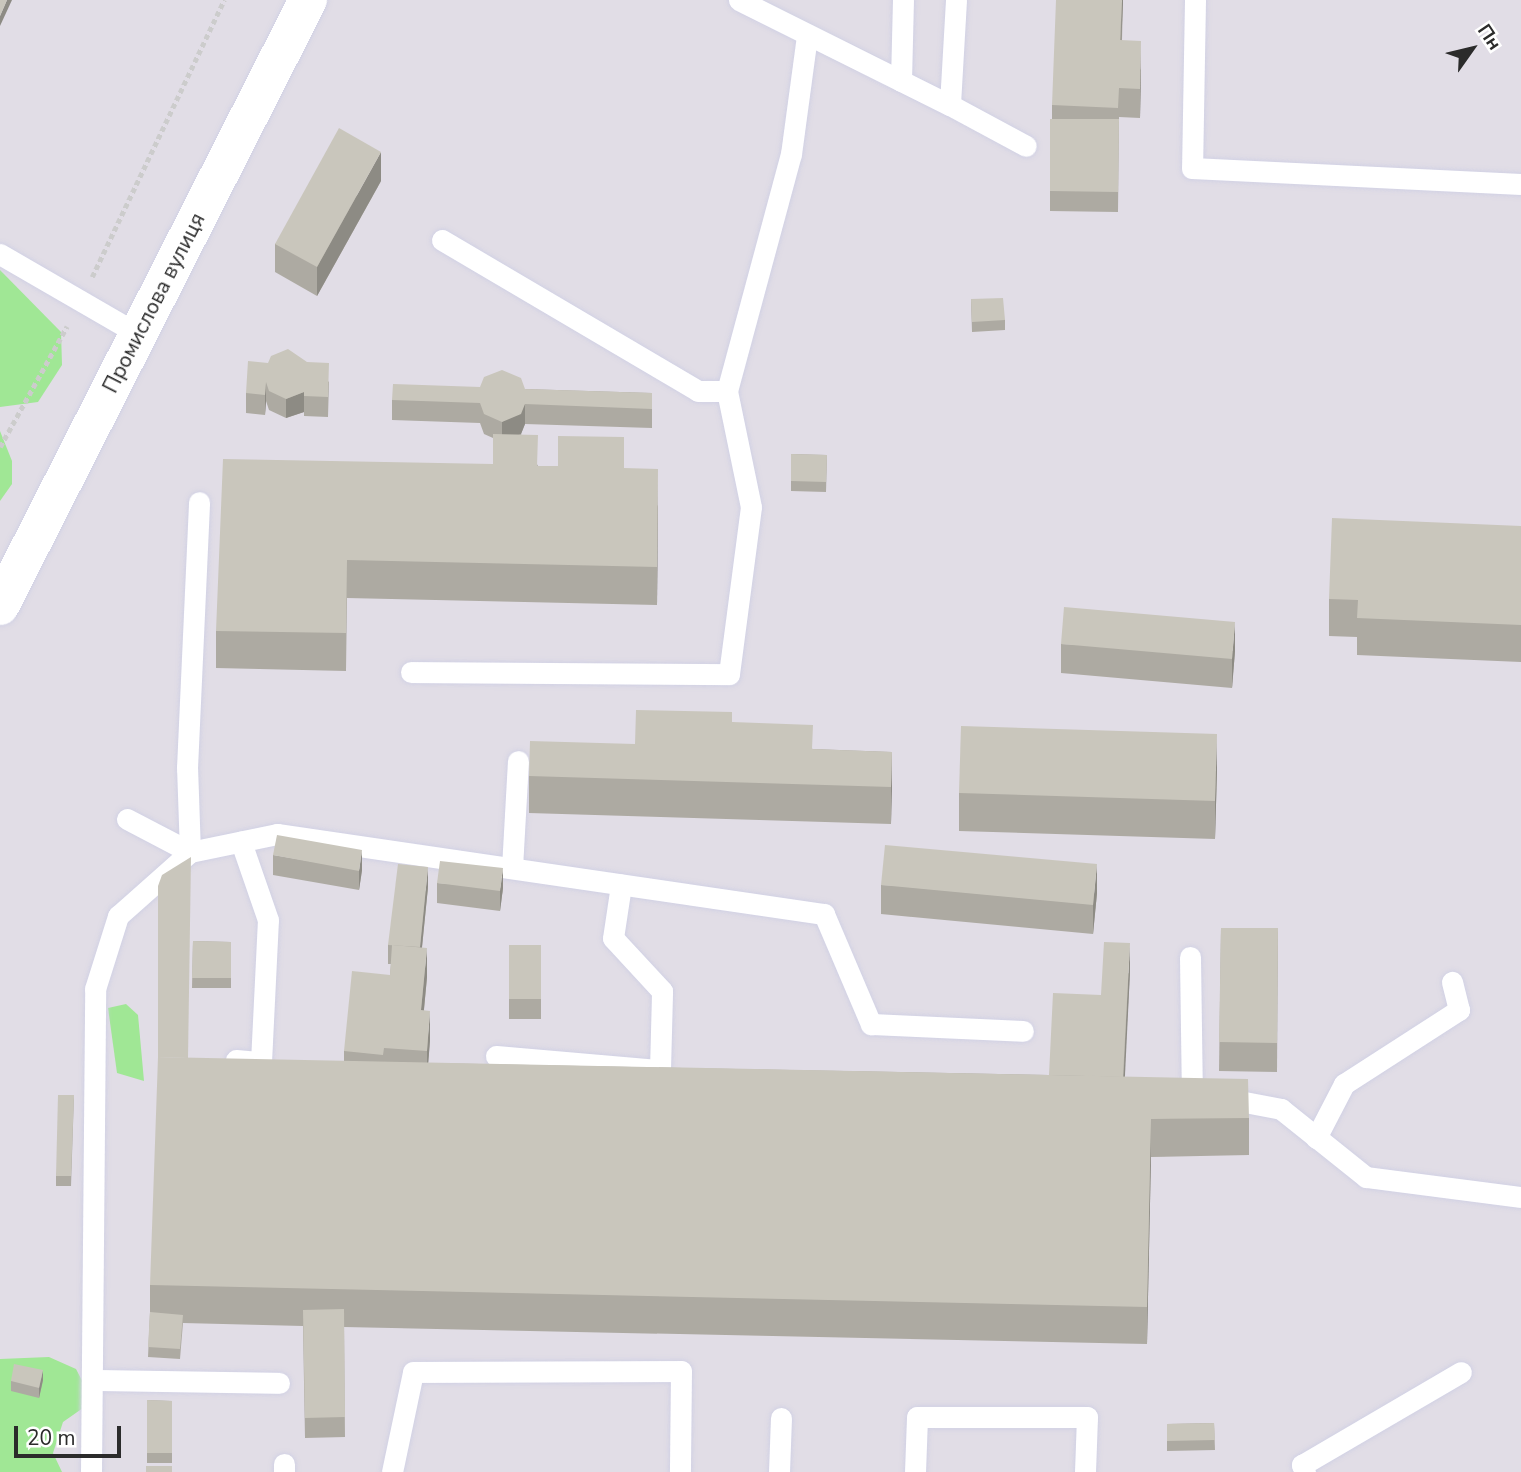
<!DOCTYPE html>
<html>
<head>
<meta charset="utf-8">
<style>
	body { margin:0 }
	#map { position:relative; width:1521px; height:1472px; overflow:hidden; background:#eeeadc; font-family:"Nunito Sans",sans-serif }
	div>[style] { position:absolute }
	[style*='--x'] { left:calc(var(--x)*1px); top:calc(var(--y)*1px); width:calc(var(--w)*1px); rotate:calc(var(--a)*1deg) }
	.industrial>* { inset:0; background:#e1dde6 }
	.green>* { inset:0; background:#a0e795 }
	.path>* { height:4.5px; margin-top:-2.25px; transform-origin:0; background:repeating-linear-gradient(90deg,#ccc 0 5px,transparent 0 8.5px) }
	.roads { filter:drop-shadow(0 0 2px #d1d1e4) drop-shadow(0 0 2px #d1d1e4) }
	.lane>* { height:21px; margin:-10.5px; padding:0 10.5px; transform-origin:10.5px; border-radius:10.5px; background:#fff }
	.street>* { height:38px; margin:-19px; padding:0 19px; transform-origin:19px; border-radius:19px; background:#fff }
	.wall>* { inset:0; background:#adaaa2 }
	.shaded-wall>* { inset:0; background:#8d8b84 }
	.building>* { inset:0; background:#c9c6bc }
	span { translate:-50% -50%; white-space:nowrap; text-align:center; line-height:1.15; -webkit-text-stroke:7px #fff; paint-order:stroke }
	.street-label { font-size:21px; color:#2b2b2b }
	.north { position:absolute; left:1437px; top:14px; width:70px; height:70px; -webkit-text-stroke:5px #fff; paint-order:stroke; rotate:56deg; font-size:19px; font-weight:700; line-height:28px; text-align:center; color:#2b2b2b }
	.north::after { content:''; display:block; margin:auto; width:24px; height:32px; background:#2b2b2b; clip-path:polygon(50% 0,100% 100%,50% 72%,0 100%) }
	.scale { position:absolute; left:14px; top:1426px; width:107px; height:32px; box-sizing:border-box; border:4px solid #2b2b2b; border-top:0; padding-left:9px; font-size:21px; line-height:24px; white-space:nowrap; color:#2b2b2b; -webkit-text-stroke:5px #fff; paint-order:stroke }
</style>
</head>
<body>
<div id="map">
	<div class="industrial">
		<i style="clip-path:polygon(0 0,1521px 0,1521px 1472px,0 1472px)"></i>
	</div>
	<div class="green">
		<i style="clip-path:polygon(0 270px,61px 332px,62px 365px,38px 402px,0 407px)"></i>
		<i style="clip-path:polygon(0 431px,12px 461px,12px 484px,0 501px)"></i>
		<i style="clip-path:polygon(126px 1004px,138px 1015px,144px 1081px,117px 1073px,108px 1008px)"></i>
		<i style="clip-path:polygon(49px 1357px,76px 1369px,88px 1392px,83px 1408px,63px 1422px,53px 1453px,62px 1472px,0 1472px,0 1359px)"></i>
	</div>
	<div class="path">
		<i style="--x:92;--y:277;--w:307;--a:-64.5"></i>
		<i style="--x:0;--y:447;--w:138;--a:-61"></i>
	</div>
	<div class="roads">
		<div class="lane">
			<i style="--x:739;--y:0;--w:236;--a:26.5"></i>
			<i style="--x:956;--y:0;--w:105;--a:93.3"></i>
			<i style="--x:950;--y:105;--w:86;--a:28.3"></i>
			<i style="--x:1195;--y:0;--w:168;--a:91"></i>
			<i style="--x:1192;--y:168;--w:329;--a:2.8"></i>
			<i style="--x:901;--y:81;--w:81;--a:-88.6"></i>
			<i style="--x:442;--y:240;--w:297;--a:30.5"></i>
			<i style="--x:698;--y:391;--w:29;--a:0"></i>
			<i style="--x:727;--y:391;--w:245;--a:-74.9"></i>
			<i style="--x:791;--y:154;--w:120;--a:-82.3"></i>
			<i style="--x:0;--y:254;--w:160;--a:30.1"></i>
			<i style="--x:411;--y:672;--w:318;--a:0.4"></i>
			<i style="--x:729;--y:674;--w:168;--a:-82.5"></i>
			<i style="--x:751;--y:507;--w:118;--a:-101.7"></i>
			<i style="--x:127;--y:819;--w:71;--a:27.6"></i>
			<i style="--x:190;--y:852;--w:84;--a:-92"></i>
			<i style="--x:187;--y:768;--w:266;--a:-87.4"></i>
			<i style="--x:512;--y:868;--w:107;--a:-86.8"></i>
			<i style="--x:1190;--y:957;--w:135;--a:89.2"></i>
			<i style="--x:1192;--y:1092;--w:91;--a:10.8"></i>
			<i style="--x:1281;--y:1109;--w:109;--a:38.7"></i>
			<i style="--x:1366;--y:1177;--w:156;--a:7.4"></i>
			<i style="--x:496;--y:1056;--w:165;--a:4.9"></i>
			<i style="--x:660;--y:1070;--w:79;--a:-88.5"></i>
			<i style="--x:662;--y:991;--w:72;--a:-132.8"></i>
			<i style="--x:613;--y:938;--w:54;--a:-81.4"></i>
			<i style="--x:236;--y:1060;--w:25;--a:5"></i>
			<i style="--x:261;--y:1062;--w:142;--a:-87.2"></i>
			<i style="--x:268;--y:920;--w:83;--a:-109.1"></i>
			<i style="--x:1316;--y:1138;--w:61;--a:-62.6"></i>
			<i style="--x:1344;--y:1084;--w:137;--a:-32.8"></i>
			<i style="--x:1459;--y:1010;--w:29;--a:-104"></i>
			<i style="--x:92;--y:1380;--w:187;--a:0.9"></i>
			<i style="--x:91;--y:1472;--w:483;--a:-89.5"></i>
			<i style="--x:95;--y:989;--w:77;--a:-72.5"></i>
			<i style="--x:118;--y:916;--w:96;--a:-41.6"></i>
			<i style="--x:190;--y:852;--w:89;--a:-11.7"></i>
			<i style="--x:277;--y:834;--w:553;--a:8.32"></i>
			<i style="--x:824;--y:914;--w:120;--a:66.9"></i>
			<i style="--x:871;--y:1024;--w:152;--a:2.6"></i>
			<i style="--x:284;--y:1472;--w:8;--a:-90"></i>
			<i style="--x:392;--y:1472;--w:102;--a:-78.1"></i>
			<i style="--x:413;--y:1372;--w:268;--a:-0.2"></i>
			<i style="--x:681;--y:1371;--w:101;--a:90.6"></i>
			<i style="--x:779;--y:1472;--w:54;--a:-87.9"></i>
			<i style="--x:915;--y:1472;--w:55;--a:-87.9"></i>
			<i style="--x:917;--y:1417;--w:170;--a:0"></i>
			<i style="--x:1087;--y:1417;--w:55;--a:92.1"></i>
			<i style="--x:1305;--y:1472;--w:8;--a:-113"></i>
			<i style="--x:1302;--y:1465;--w:184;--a:-30.3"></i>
		</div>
		<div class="street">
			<i style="--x:0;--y:606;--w:680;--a:-63.06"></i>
		</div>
	</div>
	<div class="wall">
		<i style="clip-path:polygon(1123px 0,1122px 40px,1141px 70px,1140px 118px,1119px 117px,1118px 212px,1050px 211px,1050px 119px,1052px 119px,1052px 105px)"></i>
		<i style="clip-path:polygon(381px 181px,317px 296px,275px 272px,275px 244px)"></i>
		<i style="clip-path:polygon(971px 299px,1005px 320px,1005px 330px,972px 332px)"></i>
		<i style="clip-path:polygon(307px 362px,329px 382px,328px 417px,304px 416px,304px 412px,286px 418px,269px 410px,266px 401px,265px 415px,246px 413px,246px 393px,268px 363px)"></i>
		<i style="clip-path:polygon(525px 389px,652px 393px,652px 428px,525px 424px,521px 434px,538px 466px,624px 468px,658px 506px,657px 605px,347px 598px,346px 671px,216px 668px,216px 631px,493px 464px,493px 438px,484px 434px,480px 423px,392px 420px,392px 400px)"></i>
		<i style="clip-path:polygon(791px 454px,827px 455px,826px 492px,791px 491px)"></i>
		<i style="clip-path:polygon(1521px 526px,1521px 662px,1357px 655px,1357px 637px,1329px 636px,1329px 599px)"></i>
		<i style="clip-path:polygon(1061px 644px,1235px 651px,1232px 688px,1061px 673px)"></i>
		<i style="clip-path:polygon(732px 722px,813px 749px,892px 752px,891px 824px,529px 813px,529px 776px,635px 744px)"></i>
		<i style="clip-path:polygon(1217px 771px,1215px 839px,959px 831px,959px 793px)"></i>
		<i style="clip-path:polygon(273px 855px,362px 870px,359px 890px,273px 875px)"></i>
		<i style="clip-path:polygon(437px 883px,503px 888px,500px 911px,437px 903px)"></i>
		<i style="clip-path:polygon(881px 885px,1097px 893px,1093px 934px,881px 914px)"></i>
		<i style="clip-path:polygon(428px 887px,422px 948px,427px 977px,424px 1010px,430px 1040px,428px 1063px,1049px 1075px,1101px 995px,1130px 972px,1124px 1077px,1249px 1118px,1249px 1155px,1151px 1157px,1147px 1344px,344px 1327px,345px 1437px,305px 1438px,303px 1326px,183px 1323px,180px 1359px,148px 1357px,150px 1312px,150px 1285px,344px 1061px,344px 1051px,390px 975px,391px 964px,388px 964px,388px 945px)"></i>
		<i style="clip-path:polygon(1221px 928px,1278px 928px,1277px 1072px,1219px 1071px)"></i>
		<i style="clip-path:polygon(193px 941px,231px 942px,231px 988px,192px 988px)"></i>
		<i style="clip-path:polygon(509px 945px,541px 945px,541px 1019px,509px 1019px)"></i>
		<i style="clip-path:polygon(74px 1095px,71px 1186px,56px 1186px,56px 1176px)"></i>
		<i style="clip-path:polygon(43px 1380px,39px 1398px,11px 1391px,11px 1381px)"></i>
		<i style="clip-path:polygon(147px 1400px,172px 1401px,172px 1463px,147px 1463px)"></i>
		<i style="clip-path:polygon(1214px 1423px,1215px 1450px,1167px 1451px,1167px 1424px)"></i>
	</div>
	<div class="shaded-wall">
		<i style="clip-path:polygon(7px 0,12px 0,0 26px,0 16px)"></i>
		<i style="clip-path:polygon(1122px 0,1123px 0,1123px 3px,1120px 69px)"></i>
		<i style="clip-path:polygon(1141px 41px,1141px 70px,1140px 118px,1140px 89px)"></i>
		<i style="clip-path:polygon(381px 152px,381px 181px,317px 296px,317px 267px)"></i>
		<i style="clip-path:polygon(266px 382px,266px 401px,265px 415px,265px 395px)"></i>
		<i style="clip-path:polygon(304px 392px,304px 412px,286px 418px,286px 399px)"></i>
		<i style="clip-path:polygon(525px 404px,525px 424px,521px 434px,502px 441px,502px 422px)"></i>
		<i style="clip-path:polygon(658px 469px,658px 506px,657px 605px,657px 567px)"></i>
		<i style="clip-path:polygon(1235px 622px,1235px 651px,1232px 688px,1232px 659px)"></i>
		<i style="clip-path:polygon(1217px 734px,1217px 771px,1215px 839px,1215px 801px)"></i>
		<i style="clip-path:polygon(892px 752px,892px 789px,891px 824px,891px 787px)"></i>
		<i style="clip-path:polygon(362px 850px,362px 870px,359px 890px,359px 871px)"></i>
		<i style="clip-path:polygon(1097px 864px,1097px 893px,1093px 934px,1093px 905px)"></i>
		<i style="clip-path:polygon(428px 867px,428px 887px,420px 966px,420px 947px)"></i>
		<i style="clip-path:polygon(503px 868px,503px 888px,500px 911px,500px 891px)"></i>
		<i style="clip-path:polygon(1130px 943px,1130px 972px,1123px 1116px,1123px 1087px)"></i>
		<i style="clip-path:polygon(427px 948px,427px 977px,421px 1039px,421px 1010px)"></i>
		<i style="clip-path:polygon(430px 1011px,430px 1040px,427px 1080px,427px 1051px)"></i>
		<i style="clip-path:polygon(1151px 1119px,1151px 1157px,1147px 1344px,1147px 1307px)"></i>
		<i style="clip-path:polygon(43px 1370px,43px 1380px,39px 1398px,39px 1388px)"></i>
	</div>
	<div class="building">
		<i style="clip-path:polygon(0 0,7px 0,0 16px)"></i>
		<i style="clip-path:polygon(1056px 0,1122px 0,1120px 40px,1141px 41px,1140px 89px,1119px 88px,1118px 108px,1052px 105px)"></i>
		<i style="clip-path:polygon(1050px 119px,1119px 119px,1118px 192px,1050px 191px)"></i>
		<i style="clip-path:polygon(339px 128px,381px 152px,317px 267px,275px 244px)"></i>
		<i style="clip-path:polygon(1003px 298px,1005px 320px,972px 322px,971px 299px)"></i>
		<i style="clip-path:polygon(288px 349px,307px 362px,329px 363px,328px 397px,304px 396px,304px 392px,286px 399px,269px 391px,266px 382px,265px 395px,246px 393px,248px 361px,268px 363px,271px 356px)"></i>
		<i style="clip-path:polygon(502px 370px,521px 378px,525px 389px,652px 393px,652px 409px,525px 404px,521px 414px,502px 422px,484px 414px,480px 403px,392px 400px,393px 384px,480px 387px,484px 377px)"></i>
		<i style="clip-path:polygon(493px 434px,538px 435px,537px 466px,558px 466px,558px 436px,624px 437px,624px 468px,658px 469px,657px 567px,347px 560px,346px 633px,216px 631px,223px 459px,493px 464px)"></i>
		<i style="clip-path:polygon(791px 454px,827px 455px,826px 482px,791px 481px)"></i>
		<i style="clip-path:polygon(1332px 518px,1521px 526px,1521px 625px,1357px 618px,1358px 600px,1329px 599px)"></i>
		<i style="clip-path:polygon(1064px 607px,1235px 622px,1232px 659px,1061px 644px)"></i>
		<i style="clip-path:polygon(636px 710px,732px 712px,732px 722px,813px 725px,812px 749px,892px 752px,891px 787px,529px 776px,530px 741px,635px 744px)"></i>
		<i style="clip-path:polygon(961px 726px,1217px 734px,1215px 801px,959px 793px)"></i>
		<i style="clip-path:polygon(277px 835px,362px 850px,359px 871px,273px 855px)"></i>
		<i style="clip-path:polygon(885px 845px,1097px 864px,1093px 905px,881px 885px)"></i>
		<i style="clip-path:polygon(191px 857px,188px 1058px,158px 1057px,158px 886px,162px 875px)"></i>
		<i style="clip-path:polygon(440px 861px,503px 868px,500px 891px,437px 883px)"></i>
		<i style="clip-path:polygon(398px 864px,428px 867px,420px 947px,388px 945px)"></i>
		<i style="clip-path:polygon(1221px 928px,1278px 928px,1277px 1043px,1219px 1042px)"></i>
		<i style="clip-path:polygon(193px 941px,231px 942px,231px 978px,192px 978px)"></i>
		<i style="clip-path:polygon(1104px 942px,1130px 943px,1123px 1077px,1049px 1075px,1053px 993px,1101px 995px)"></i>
		<i style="clip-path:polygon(392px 945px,427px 948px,421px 1010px,430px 1011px,427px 1051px,384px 1048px,383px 1055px,344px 1051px,352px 971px,390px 975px)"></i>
		<i style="clip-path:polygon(509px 945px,541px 945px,541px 999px,509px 999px)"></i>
		<i style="clip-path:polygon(158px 1057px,1248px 1079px,1249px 1118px,1151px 1119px,1147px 1307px,150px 1285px)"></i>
		<i style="clip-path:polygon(58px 1095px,74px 1095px,71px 1176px,56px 1176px)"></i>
		<i style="clip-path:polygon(344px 1309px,345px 1417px,305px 1418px,303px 1310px)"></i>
		<i style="clip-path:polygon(150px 1312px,183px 1315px,180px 1349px,148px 1347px)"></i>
		<i style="clip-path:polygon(14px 1364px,43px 1370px,39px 1388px,11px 1381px)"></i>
		<i style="clip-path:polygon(147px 1400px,172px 1401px,172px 1453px,147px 1453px)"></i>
		<i style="clip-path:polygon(1214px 1423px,1215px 1440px,1167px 1441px,1167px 1424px)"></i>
		<i style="clip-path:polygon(146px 1466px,172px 1466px,172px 1472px,146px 1472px)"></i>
	</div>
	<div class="street-label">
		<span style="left:154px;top:303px;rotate:-63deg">Промислова вулиця</span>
	</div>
	<div class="north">Пн</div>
	<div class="scale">20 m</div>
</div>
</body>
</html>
